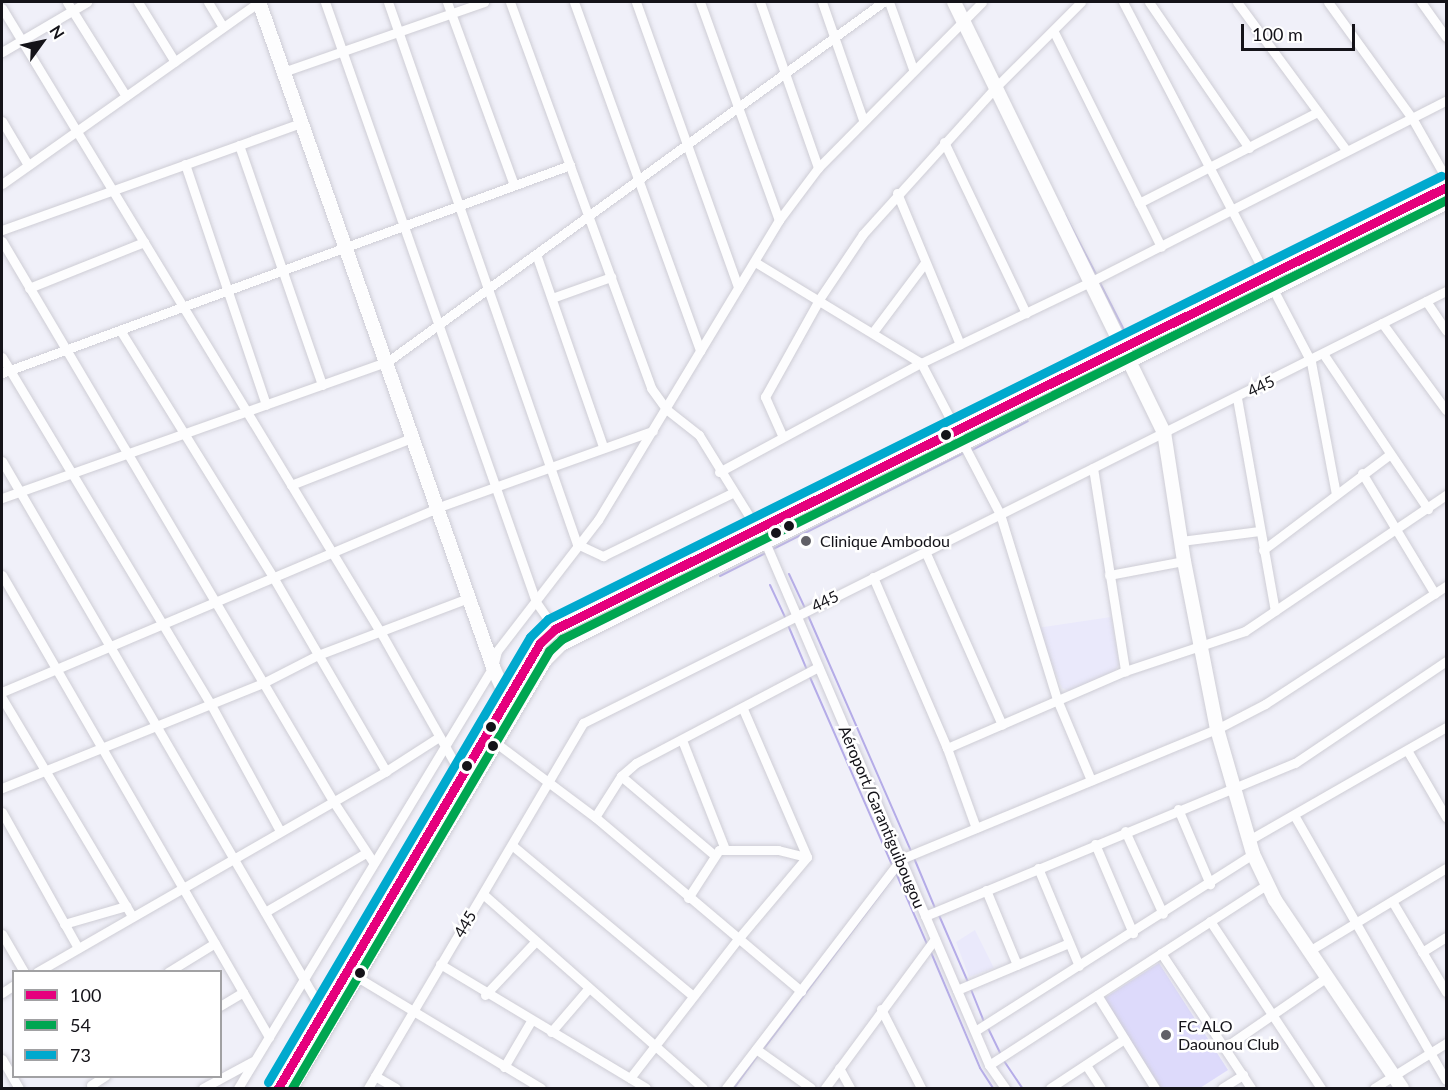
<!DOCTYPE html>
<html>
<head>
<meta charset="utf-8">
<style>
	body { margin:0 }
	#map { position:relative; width:1448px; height:1090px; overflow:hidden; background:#f0f0f9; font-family:Lato,sans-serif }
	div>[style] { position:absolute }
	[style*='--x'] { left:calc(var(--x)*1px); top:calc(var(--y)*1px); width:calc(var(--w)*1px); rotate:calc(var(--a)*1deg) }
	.built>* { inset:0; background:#eae9fb }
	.green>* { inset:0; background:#dddafb }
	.stream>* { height:2px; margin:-1px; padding:0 1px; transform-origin:1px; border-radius:1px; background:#b5ace8 }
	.roads { filter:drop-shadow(0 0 2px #cecdd5) drop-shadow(0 0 2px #cecdd5) }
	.street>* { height:9px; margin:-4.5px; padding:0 4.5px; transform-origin:4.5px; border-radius:4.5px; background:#fdfdfe }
	.secondary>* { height:14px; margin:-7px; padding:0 7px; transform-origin:7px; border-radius:7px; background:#fdfdfe }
	.bus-1>* { height:9px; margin:-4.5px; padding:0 4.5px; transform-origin:4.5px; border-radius:4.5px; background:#e5007d }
	.bus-2>* { height:9px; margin:-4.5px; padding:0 4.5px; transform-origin:4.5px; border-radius:4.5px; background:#00a651 }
	.bus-3>* { height:9px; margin:-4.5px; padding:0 4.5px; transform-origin:4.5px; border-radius:4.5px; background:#00a9ce }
	.dots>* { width:16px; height:16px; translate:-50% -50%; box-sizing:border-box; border:3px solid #fff; border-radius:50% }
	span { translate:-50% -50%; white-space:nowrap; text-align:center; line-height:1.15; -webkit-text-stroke:5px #fff; paint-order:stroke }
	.street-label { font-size:16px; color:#141319 }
	.poi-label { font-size:16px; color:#141319 }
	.left { translate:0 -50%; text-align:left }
	.frame { position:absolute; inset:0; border:3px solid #141319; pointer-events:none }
	.legend { position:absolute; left:12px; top:970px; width:210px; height:108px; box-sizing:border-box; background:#fff; border:2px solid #a1a1a3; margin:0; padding:8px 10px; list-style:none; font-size:18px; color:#141319 }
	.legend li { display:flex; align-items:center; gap:12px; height:30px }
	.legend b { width:30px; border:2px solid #a1a1a3 }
	.north { position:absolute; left:12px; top:12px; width:60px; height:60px; -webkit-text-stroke:4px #fff; paint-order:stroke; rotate:57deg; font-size:16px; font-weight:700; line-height:24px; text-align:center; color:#141319 }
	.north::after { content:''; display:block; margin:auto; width:21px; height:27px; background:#141319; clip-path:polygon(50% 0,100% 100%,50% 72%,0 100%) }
	.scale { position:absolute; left:1241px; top:24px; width:114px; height:27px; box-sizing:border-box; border:3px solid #141319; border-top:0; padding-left:8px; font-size:18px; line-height:21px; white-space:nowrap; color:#141319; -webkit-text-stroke:4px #fff; paint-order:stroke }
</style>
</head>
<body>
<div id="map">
	<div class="built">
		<i style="clip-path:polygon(1111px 617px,1119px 664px,1115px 671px,1069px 691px,1062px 688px,1037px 628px)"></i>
		<i style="clip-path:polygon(975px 930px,994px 968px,969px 977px,956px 942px)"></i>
	</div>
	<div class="green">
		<i style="clip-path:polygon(1159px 963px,1228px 1070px,1200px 1088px,1161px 1088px,1103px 999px)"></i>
	</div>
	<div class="stream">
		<i style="--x:1065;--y:215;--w:69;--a:62.3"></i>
		<i style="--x:1099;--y:281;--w:64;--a:63"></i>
		<i style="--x:970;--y:451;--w:65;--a:-27.3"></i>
		<i style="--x:771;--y:550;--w:216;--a:-26.7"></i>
		<i style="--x:789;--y:574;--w:38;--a:65"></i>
		<i style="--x:720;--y:576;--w:51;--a:-26.6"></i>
		<i style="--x:770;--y:585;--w:38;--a:65"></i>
		<i style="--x:807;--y:613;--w:262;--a:66.4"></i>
		<i style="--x:788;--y:625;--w:49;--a:67.1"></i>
		<i style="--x:809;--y:675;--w:207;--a:66.4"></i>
		<i style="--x:914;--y:858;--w:54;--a:67.2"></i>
		<i style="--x:896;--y:873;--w:77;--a:66.4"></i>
		<i style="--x:938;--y:913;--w:75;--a:66.5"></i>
		<i style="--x:930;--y:950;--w:128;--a:67"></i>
		<i style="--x:980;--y:1068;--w:24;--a:57"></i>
		<i style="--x:970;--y:987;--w:37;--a:68"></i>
		<i style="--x:987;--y:1026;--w:30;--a:64"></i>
		<i style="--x:762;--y:1051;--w:223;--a:-53"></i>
		<i style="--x:1002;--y:1058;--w:36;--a:56"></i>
		<i style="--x:734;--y:1088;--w:41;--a:-54"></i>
	</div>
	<div class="roads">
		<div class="street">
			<i style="--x:67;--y:2;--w:111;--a:57.9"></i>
			<i style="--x:138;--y:2;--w:70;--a:58.3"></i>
			<i style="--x:208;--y:2;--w:29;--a:59"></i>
			<i style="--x:325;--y:2;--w:636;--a:70.62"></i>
			<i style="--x:536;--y:602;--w:33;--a:55"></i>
			<i style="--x:388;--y:2;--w:574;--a:70.78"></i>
			<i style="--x:577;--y:544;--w:29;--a:25"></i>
			<i style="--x:603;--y:556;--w:144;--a:-26"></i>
			<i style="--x:447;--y:2;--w:195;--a:69.9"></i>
			<i style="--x:510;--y:2;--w:411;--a:69.9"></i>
			<i style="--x:651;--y:388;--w:26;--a:54"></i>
			<i style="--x:666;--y:409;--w:42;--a:38.2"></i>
			<i style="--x:699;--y:435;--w:126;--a:58.3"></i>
			<i style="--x:765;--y:542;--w:569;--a:66.81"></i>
			<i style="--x:989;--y:1065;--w:28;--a:55"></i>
			<i style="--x:574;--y:2;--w:371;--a:70.1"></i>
			<i style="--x:636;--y:2;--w:303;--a:70.3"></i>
			<i style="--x:700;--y:2;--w:232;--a:70.1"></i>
			<i style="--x:760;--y:2;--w:176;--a:70.7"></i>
			<i style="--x:822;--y:2;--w:125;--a:70.8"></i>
			<i style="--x:889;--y:2;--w:71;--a:70.3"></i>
			<i style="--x:1123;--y:2;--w:406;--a:62.4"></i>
			<i style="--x:1311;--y:362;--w:134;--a:79.3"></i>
			<i style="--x:1149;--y:2;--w:177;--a:55.6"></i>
			<i style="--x:1237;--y:2;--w:184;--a:53.6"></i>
			<i style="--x:1328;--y:2;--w:143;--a:54.1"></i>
			<i style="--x:1412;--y:118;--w:69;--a:60.5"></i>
			<i style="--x:1421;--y:2;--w:43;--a:54.5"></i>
			<i style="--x:2;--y:8;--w:731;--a:58.77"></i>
			<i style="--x:381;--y:633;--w:167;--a:60.5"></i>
			<i style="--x:1054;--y:32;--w:240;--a:63.5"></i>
			<i style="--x:2;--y:52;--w:99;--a:-30.5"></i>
			<i style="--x:283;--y:72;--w:213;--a:-19.2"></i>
			<i style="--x:2;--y:121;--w:51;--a:59.4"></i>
			<i style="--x:944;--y:142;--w:190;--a:64.4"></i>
			<i style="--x:239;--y:145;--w:254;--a:70.9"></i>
			<i style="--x:185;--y:164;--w:254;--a:71.4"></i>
			<i style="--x:2;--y:184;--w:315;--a:-35.3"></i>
			<i style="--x:897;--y:193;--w:164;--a:67.4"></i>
			<i style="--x:1139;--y:203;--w:199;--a:-27"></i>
			<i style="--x:2;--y:230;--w:318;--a:-19.7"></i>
			<i style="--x:2;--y:241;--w:651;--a:59.41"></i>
			<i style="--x:333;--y:801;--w:73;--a:56.7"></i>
			<i style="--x:536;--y:254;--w:203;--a:70.8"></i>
			<i style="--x:755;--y:262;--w:194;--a:31.3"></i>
			<i style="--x:921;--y:363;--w:170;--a:62.4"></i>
			<i style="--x:1000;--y:514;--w:197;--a:72.9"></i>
			<i style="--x:1058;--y:702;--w:85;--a:67.1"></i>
			<i style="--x:29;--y:288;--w:124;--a:-21.8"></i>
			<i style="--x:552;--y:298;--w:63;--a:-19.6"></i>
			<i style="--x:1426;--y:301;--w:36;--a:56"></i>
			<i style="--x:1382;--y:323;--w:108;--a:53.7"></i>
			<i style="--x:120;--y:330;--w:291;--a:58.2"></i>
			<i style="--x:273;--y:577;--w:225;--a:59.8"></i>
			<i style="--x:873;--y:332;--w:85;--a:-53.1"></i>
			<i style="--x:1324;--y:355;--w:186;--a:56"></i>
			<i style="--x:2;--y:357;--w:404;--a:59"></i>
			<i style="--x:210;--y:703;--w:146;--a:61.3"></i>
			<i style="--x:2;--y:373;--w:605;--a:-20.11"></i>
			<i style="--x:1237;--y:398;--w:216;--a:79.9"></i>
			<i style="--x:782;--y:435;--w:42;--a:-114.1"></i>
			<i style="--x:765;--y:397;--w:113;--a:-60.9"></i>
			<i style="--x:820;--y:298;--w:77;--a:-56.1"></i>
			<i style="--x:863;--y:234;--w:195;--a:-47.9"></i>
			<i style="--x:994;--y:89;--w:123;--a:-45"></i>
			<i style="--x:2;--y:461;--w:638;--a:59.78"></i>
			<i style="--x:1093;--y:468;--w:206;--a:81"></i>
			<i style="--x:719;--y:472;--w:230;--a:-28.4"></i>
			<i style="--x:921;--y:363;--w:187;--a:-25.6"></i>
			<i style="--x:1090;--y:282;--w:399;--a:-27"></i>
			<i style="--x:1362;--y:473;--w:141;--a:58.9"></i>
			<i style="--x:291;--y:485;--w:132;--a:-21.3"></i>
			<i style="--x:2;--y:498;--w:408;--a:-19.5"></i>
			<i style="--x:387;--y:362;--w:613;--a:-35.97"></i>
			<i style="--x:1181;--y:541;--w:79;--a:-7.3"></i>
			<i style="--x:1263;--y:550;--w:158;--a:-37"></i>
			<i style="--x:925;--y:551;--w:190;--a:66.1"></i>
			<i style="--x:2;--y:575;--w:534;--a:59.98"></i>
			<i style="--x:1109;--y:575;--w:76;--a:-10.6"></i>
			<i style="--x:873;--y:577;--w:186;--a:66.6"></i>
			<i style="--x:947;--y:748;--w:85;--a:70.1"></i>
			<i style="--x:2;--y:692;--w:475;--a:-22.9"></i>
			<i style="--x:439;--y:507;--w:227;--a:-19.6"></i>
			<i style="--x:2;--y:698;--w:254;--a:59.2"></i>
			<i style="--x:743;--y:709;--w:161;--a:66.6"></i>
			<i style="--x:682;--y:740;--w:117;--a:68.5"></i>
			<i style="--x:496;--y:743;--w:124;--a:36.8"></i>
			<i style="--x:595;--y:817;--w:270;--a:40.2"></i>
			<i style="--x:947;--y:748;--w:194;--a:-23.4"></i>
			<i style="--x:1125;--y:671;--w:126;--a:-18.4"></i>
			<i style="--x:1245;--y:631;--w:243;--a:-34.1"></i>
			<i style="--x:1407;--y:750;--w:78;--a:59.8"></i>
			<i style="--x:621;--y:776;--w:122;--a:40.3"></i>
			<i style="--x:2;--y:788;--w:281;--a:-21.9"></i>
			<i style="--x:263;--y:683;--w:62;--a:-27"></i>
			<i style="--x:318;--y:655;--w:160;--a:-20.8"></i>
			<i style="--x:1178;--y:809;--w:82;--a:66.9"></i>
			<i style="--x:2;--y:812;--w:156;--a:60.8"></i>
			<i style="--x:1294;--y:815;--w:305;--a:60.2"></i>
			<i style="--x:595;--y:817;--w:49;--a:-57.6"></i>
			<i style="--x:621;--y:776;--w:20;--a:-41"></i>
			<i style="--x:636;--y:763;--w:206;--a:-27.8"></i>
			<i style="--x:1125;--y:831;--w:91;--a:65.4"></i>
			<i style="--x:1249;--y:840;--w:227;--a:-29.8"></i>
			<i style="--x:1095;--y:844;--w:97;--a:66.9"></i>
			<i style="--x:513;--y:846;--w:234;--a:39.8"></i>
			<i style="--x:1038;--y:868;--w:106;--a:67.3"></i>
			<i style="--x:986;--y:890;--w:81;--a:67.5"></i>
			<i style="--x:483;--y:894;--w:293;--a:41.4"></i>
			<i style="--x:688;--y:898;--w:57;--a:-57.1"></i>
			<i style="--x:719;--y:850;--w:59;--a:0"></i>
			<i style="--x:778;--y:850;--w:30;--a:14"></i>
			<i style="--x:1392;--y:901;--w:106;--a:59.3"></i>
			<i style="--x:265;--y:912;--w:115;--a:-30.4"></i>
			<i style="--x:925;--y:916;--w:400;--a:-22.5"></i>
			<i style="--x:1295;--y:763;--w:182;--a:-34"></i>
			<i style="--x:1210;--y:921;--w:201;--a:56.4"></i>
			<i style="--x:64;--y:924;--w:65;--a:-16.2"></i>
			<i style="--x:2;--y:934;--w:44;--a:59.9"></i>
			<i style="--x:1309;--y:951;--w:160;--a:-31.2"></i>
			<i style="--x:1422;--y:952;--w:28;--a:-32"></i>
			<i style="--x:1161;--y:953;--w:162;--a:56.3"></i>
			<i style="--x:440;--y:964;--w:240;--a:31"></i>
			<i style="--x:37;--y:972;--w:403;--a:-29.9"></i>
			<i style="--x:386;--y:771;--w:63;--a:-32.7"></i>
			<i style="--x:168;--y:972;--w:55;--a:-31.7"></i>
			<i style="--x:357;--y:977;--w:215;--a:31.1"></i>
			<i style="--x:957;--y:990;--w:121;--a:-22.8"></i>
			<i style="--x:2;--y:993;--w:14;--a:-34"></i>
			<i style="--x:485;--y:995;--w:73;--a:-46.7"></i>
			<i style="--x:1097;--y:995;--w:110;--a:58.1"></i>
			<i style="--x:220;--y:1006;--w:27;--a:-31"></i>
			<i style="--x:881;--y:1009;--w:89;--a:63.1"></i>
			<i style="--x:975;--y:1031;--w:330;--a:-32.5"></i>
			<i style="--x:551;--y:1032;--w:57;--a:-49.3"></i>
			<i style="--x:1224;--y:1048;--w:125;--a:-34.6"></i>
			<i style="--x:756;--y:1049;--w:67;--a:35.3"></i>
			<i style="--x:2;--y:1059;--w:34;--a:60"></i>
			<i style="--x:989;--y:1065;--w:330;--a:-33"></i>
			<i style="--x:1086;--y:1065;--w:27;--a:57"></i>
			<i style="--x:504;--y:1067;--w:53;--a:-59.6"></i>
			<i style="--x:839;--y:1068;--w:23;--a:61"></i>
			<i style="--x:375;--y:1076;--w:24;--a:30"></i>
			<i style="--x:630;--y:1078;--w:176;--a:-52.2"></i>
			<i style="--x:738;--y:939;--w:107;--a:-49.9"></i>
			<i style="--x:91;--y:1085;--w:17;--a:-33"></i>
			<i style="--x:203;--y:1088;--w:57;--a:-28.4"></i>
			<i style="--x:238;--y:1088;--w:492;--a:-58.8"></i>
			<i style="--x:493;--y:667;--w:16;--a:-76"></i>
			<i style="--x:497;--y:651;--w:165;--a:-52.4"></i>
			<i style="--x:598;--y:520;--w:350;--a:-58.9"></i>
			<i style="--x:779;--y:220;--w:65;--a:-53.1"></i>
			<i style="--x:818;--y:168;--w:233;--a:-45.3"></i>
			<i style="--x:368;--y:1088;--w:424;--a:-59.5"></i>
			<i style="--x:583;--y:723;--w:965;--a:-26.59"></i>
			<i style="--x:726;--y:1088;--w:288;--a:-52.6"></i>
			<i style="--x:901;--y:859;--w:342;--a:-22.4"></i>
			<i style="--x:1217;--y:729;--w:54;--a:-27.5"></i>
			<i style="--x:1265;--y:704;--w:216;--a:-33.1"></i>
			<i style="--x:825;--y:1088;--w:185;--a:-53.6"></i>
			<i style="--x:1050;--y:1088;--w:89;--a:-33.5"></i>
			<i style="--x:1222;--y:1088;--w:25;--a:-32"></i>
			<i style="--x:1374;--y:1088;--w:85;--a:-32"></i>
		</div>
		<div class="secondary">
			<i style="--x:259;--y:2;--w:705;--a:70.61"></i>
			<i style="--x:493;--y:667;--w:36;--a:66"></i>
			<i style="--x:954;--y:2;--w:479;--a:64"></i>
			<i style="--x:1164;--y:432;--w:131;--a:81.2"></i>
			<i style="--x:1184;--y:561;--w:171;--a:78.9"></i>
			<i style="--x:1217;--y:729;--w:130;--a:73.9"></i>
			<i style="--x:1253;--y:854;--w:51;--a:64.4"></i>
			<i style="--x:1275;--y:900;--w:227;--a:56"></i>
			<i style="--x:278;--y:1088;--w:516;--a:-59.51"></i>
			<i style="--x:540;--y:643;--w:21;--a:-43"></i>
			<i style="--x:555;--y:629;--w:995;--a:-26.38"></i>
			<i style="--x:291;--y:1088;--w:499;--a:-59.3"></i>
			<i style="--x:546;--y:659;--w:21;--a:-45"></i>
			<i style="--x:561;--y:644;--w:989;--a:-26.49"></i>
		</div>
	</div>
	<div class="bus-1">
		<i style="--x:278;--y:1088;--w:516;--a:-59.51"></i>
		<i style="--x:540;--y:643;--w:21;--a:-43"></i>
		<i style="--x:555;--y:629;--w:995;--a:-26.38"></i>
	</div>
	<div class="bus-2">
		<i style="--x:292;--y:1088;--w:507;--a:-59.54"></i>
		<i style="--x:549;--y:651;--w:18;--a:-43"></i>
		<i style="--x:562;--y:639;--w:987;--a:-26.41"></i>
	</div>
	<div class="bus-3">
		<i style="--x:268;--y:1082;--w:516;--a:-59.51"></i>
		<i style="--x:530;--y:637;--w:25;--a:-45"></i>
		<i style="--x:548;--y:619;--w:997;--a:-26.39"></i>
	</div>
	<div class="dots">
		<i style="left:946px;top:435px;background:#141319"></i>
		<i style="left:789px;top:526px;background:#141319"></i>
		<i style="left:776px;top:533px;background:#141319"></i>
		<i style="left:806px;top:541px;background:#616067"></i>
		<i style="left:491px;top:727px;background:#141319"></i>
		<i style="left:493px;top:746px;background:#141319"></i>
		<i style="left:467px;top:766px;background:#141319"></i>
		<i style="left:360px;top:973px;background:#141319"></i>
		<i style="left:1166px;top:1035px;background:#616067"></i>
	</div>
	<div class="street-label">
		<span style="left:1261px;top:386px;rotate:-26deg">445</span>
		<span style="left:825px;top:601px;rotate:-26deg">445</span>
		<span style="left:882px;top:817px;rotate:67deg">Aéroport/Garantiguibougou</span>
		<span style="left:465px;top:924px;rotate:-59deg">445</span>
	</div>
	<div class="poi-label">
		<span class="left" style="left:820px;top:541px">Clinique Ambodou</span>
		<span class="left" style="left:1178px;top:1035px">FC ALO<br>Daounou Club</span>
	</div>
	<div class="frame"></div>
	<ul class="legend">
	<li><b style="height:8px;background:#e5007d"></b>100</li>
	<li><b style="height:8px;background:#00a651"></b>54</li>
	<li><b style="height:8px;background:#00a9ce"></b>73</li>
	</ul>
	<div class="north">N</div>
	<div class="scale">100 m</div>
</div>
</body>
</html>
